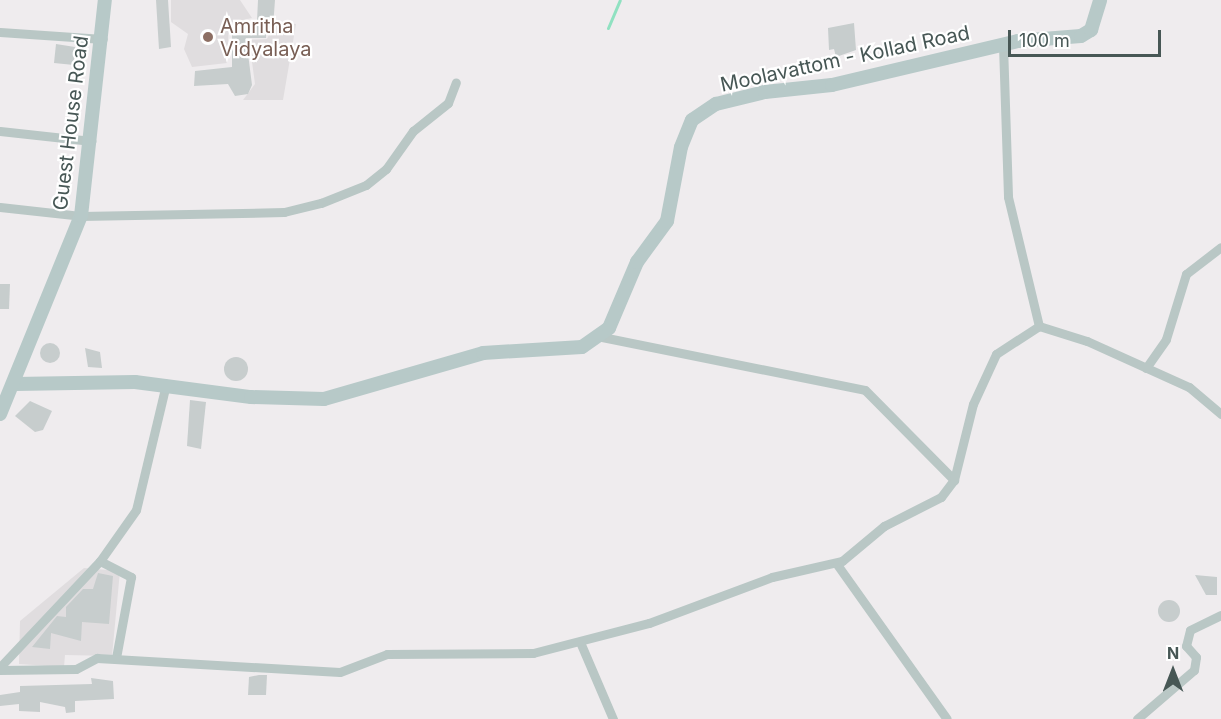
<!DOCTYPE html>
<html>
<head>
<meta charset="utf-8">
<style>
	body { margin:0 }
	#map { position:relative; width:1221px; height:719px; overflow:hidden; background:#efecee; font-family:Inter,sans-serif }
	div>[style] { position:absolute }
	[style*='--x'] { left:calc(var(--x)*1px); top:calc(var(--y)*1px); width:calc(var(--w)*1px); rotate:calc(var(--a)*1deg) }
	.education>* { inset:0; background:#e0dddf }
	.stream>* { height:3px; margin:-1.5px; padding:0 1.5px; transform-origin:1.5px; border-radius:1.5px; background:#90e1c1 }
	.building>* { inset:0; background:#c7cdcd }
	.round { border-radius:50% }
	.street>* { height:9px; margin:-4.5px; padding:0 4.5px; transform-origin:4.5px; border-radius:4.5px; background:#b9c7c5 }
	.secondary>* { height:14px; margin:-7px; padding:0 7px; transform-origin:7px; border-radius:7px; background:#b7c9c8 }
	.dots>* { width:16px; height:16px; translate:-50% -50%; box-sizing:border-box; border:3px solid #fff; border-radius:50% }
	span { translate:-50% -50%; white-space:nowrap; text-align:center; line-height:1.15; -webkit-text-stroke:4.5px #fff; paint-order:stroke }
	.education-label { font-size:20px; color:#785e54 }
	.left { translate:0 -50%; text-align:left }
	.street-label { font-size:20px; color:#475755 }
	.north { position:absolute; left:1143px; top:641px; width:60px; height:60px; -webkit-text-stroke:4px #fff; paint-order:stroke; rotate:0deg; font-size:16px; font-weight:700; line-height:24px; text-align:center; color:#475755 }
	.north::after { content:''; display:block; margin:auto; width:21px; height:27px; background:#475755; clip-path:polygon(50% 0,100% 100%,50% 72%,0 100%) }
	.scale { position:absolute; left:1008px; top:30px; width:153px; height:27px; box-sizing:border-box; border:3px solid #475755; border-top:0; padding-left:8px; font-size:18px; line-height:21px; white-space:nowrap; color:#475755; -webkit-text-stroke:4px #fff; paint-order:stroke }
</style>
</head>
<body>
<div id="map">
	<div class="education">
		<i style="clip-path:polygon(171px 0,240px 0,252px 18px,229px 23px,227px 63px,192px 67px,184px 49px,188px 34px,171px 22px)"></i>
		<i style="clip-path:polygon(275px 22px,296px 24px,283px 100px,243px 100px,255px 84px,249px 40px,267px 39px)"></i>
		<i style="clip-path:polygon(84px 568px,120px 571px,112px 656px,65px 655px,64px 667px,19px 664px,20px 621px)"></i>
	</div>
	<div class="stream">
		<i style="--x:608;--y:28;--w:30;--a:-67"></i>
	</div>
	<div class="building">
		<i style="clip-path:polygon(156px 0,168px 0,171px 47px,159px 49px)"></i>
		<i style="clip-path:polygon(258px 0,275px 0,273px 27px,266px 27px,266px 38px,246px 38px,252px 85px,248px 94px,235px 96px,228px 84px,194px 86px,195px 71px,232px 67px,232px 26px,257px 21px)"></i>
		<i style="clip-path:polygon(854px 23px,856px 50px,836px 57px,834px 49px,829px 50px,828px 28px)"></i>
		<i style="clip-path:polygon(56px 44px,75px 47px,74px 65px,54px 63px)"></i>
		<i style="clip-path:polygon(0 284px,10px 284px,9px 309px,0 309px)"></i>
		<i class="round" style="left:40px;top:343px;width:20px;height:20px"></i>
		<i style="clip-path:polygon(85px 348px,100px 352px,102px 368px,88px 367px)"></i>
		<i class="round" style="left:224px;top:357px;width:24px;height:24px"></i>
		<i style="clip-path:polygon(190px 400px,206px 402px,201px 449px,187px 446px)"></i>
		<i style="clip-path:polygon(30px 401px,52px 411px,43px 430px,35px 432px,15px 416px)"></i>
		<i style="clip-path:polygon(98px 573px,113px 576px,109px 624px,82px 622px,81px 641px,51px 633px,50px 649px,32px 647px,57px 616px,66px 617px,66px 607px,83px 589px,93px 589px)"></i>
		<i style="clip-path:polygon(1195px 575px,1217px 577px,1217px 595px,1206px 595px)"></i>
		<i class="round" style="left:1158px;top:600px;width:22px;height:22px"></i>
		<i style="clip-path:polygon(259px 675px,267px 675px,266px 695px,248px 695px,249px 677px)"></i>
		<i style="clip-path:polygon(91px 678px,113px 681px,114px 699px,75px 701px,75px 712px,66px 713px,65px 707px,40px 702px,40px 712px,19px 711px,19px 704px,0 706px,0 695px,20px 692px,20px 686px,92px 684px)"></i>
	</div>
	<div class="street">
		<i style="--x:0;--y:32;--w:103;--a:3.9"></i>
		<i style="--x:1003;--y:45;--w:152;--a:88.1"></i>
		<i style="--x:1008;--y:197;--w:133;--a:76.5"></i>
		<i style="--x:0;--y:131;--w:92;--a:6.3"></i>
		<i style="--x:0;--y:207;--w:81;--a:6.3"></i>
		<i style="--x:81;--y:216;--w:203;--a:-1.1"></i>
		<i style="--x:284;--y:212;--w:38;--a:-14"></i>
		<i style="--x:321;--y:203;--w:48;--a:-21.8"></i>
		<i style="--x:366;--y:185;--w:26;--a:-39"></i>
		<i style="--x:386;--y:169;--w:47;--a:-54.6"></i>
		<i style="--x:413;--y:131;--w:45;--a:-38.7"></i>
		<i style="--x:448;--y:103;--w:22;--a:-69"></i>
		<i style="--x:597;--y:336;--w:273;--a:11.4"></i>
		<i style="--x:865;--y:390;--w:127;--a:45.3"></i>
		<i style="--x:1146;--y:368;--w:35;--a:-55"></i>
		<i style="--x:1166;--y:339;--w:68;--a:-72.9"></i>
		<i style="--x:1186;--y:274;--w:44;--a:-37.6"></i>
		<i style="--x:100;--y:561;--w:35;--a:27"></i>
		<i style="--x:131;--y:577;--w:82;--a:100.5"></i>
		<i style="--x:836;--y:563;--w:191;--a:54.6"></i>
		<i style="--x:580;--y:642;--w:84;--a:66.8"></i>
		<i style="--x:0;--y:667;--w:146;--a:-46.7"></i>
		<i style="--x:100;--y:561;--w:62;--a:-54.8"></i>
		<i style="--x:136;--y:510;--w:130;--a:-76.6"></i>
		<i style="--x:0;--y:670;--w:76;--a:-0.8"></i>
		<i style="--x:76;--y:669;--w:24;--a:-28"></i>
		<i style="--x:97;--y:658;--w:243;--a:3.3"></i>
		<i style="--x:340;--y:672;--w:50;--a:-21"></i>
		<i style="--x:387;--y:654;--w:146;--a:-0.4"></i>
		<i style="--x:533;--y:653;--w:120;--a:-14.5"></i>
		<i style="--x:649;--y:623;--w:131;--a:-20.5"></i>
		<i style="--x:772;--y:577;--w:72;--a:-12.9"></i>
		<i style="--x:842;--y:561;--w:55;--a:-39.8"></i>
		<i style="--x:884;--y:526;--w:64;--a:-27"></i>
		<i style="--x:941;--y:497;--w:21;--a:-53"></i>
		<i style="--x:954;--y:480;--w:78;--a:-76"></i>
		<i style="--x:973;--y:404;--w:55;--a:-65.3"></i>
		<i style="--x:996;--y:354;--w:51;--a:-33.1"></i>
		<i style="--x:1039;--y:326;--w:50;--a:17.4"></i>
		<i style="--x:1087;--y:341;--w:112;--a:24.3"></i>
		<i style="--x:1189;--y:387;--w:42;--a:40.2"></i>
		<i style="--x:1137;--y:719;--w:75;--a:-40.7"></i>
		<i style="--x:1194;--y:670;--w:13;--a:-81"></i>
		<i style="--x:1196;--y:657;--w:15;--a:-132"></i>
		<i style="--x:1186;--y:646;--w:16;--a:-76"></i>
		<i style="--x:1190;--y:630;--w:34;--a:-26"></i>
	</div>
	<div class="secondary">
		<i style="--x:15;--y:384;--w:120;--a:-1"></i>
		<i style="--x:135;--y:382;--w:117;--a:7.4"></i>
		<i style="--x:251;--y:397;--w:73;--a:1.6"></i>
		<i style="--x:324;--y:399;--w:166;--a:-16.1"></i>
		<i style="--x:483;--y:353;--w:99;--a:-3.5"></i>
		<i style="--x:582;--y:347;--w:33;--a:-35"></i>
		<i style="--x:609;--y:328;--w:72;--a:-67"></i>
		<i style="--x:637;--y:262;--w:51;--a:-53.8"></i>
		<i style="--x:667;--y:221;--w:75;--a:-79.3"></i>
		<i style="--x:681;--y:147;--w:29;--a:-68"></i>
		<i style="--x:692;--y:120;--w:29;--a:-34"></i>
		<i style="--x:716;--y:104;--w:50;--a:-13.8"></i>
		<i style="--x:765;--y:92;--w:67;--a:-6"></i>
		<i style="--x:832;--y:85;--w:191;--a:-13.3"></i>
		<i style="--x:1018;--y:41;--w:63;--a:-4.5"></i>
		<i style="--x:1081;--y:36;--w:12;--a:-31"></i>
		<i style="--x:1091;--y:30;--w:31;--a:-73"></i>
		<i style="--x:0;--y:414;--w:214;--a:-67.8"></i>
		<i style="--x:81;--y:216;--w:217;--a:-83.7"></i>
	</div>
	<div class="dots">
		<i style="left:208px;top:37px;background:#8d6e63"></i>
	</div>
	<div class="education-label">
		<span class="left" style="left:220px;top:38px">Amritha<br>Vidyalaya</span>
	</div>
	<div class="street-label">
		<span style="left:845px;top:59px;rotate:-12deg">Moolavattom - Kollad Road</span>
		<span style="left:71px;top:123px;rotate:-83deg">Guest House Road</span>
	</div>
	<div class="north">N</div>
	<div class="scale">100 m</div>
</div>
</body>
</html>
